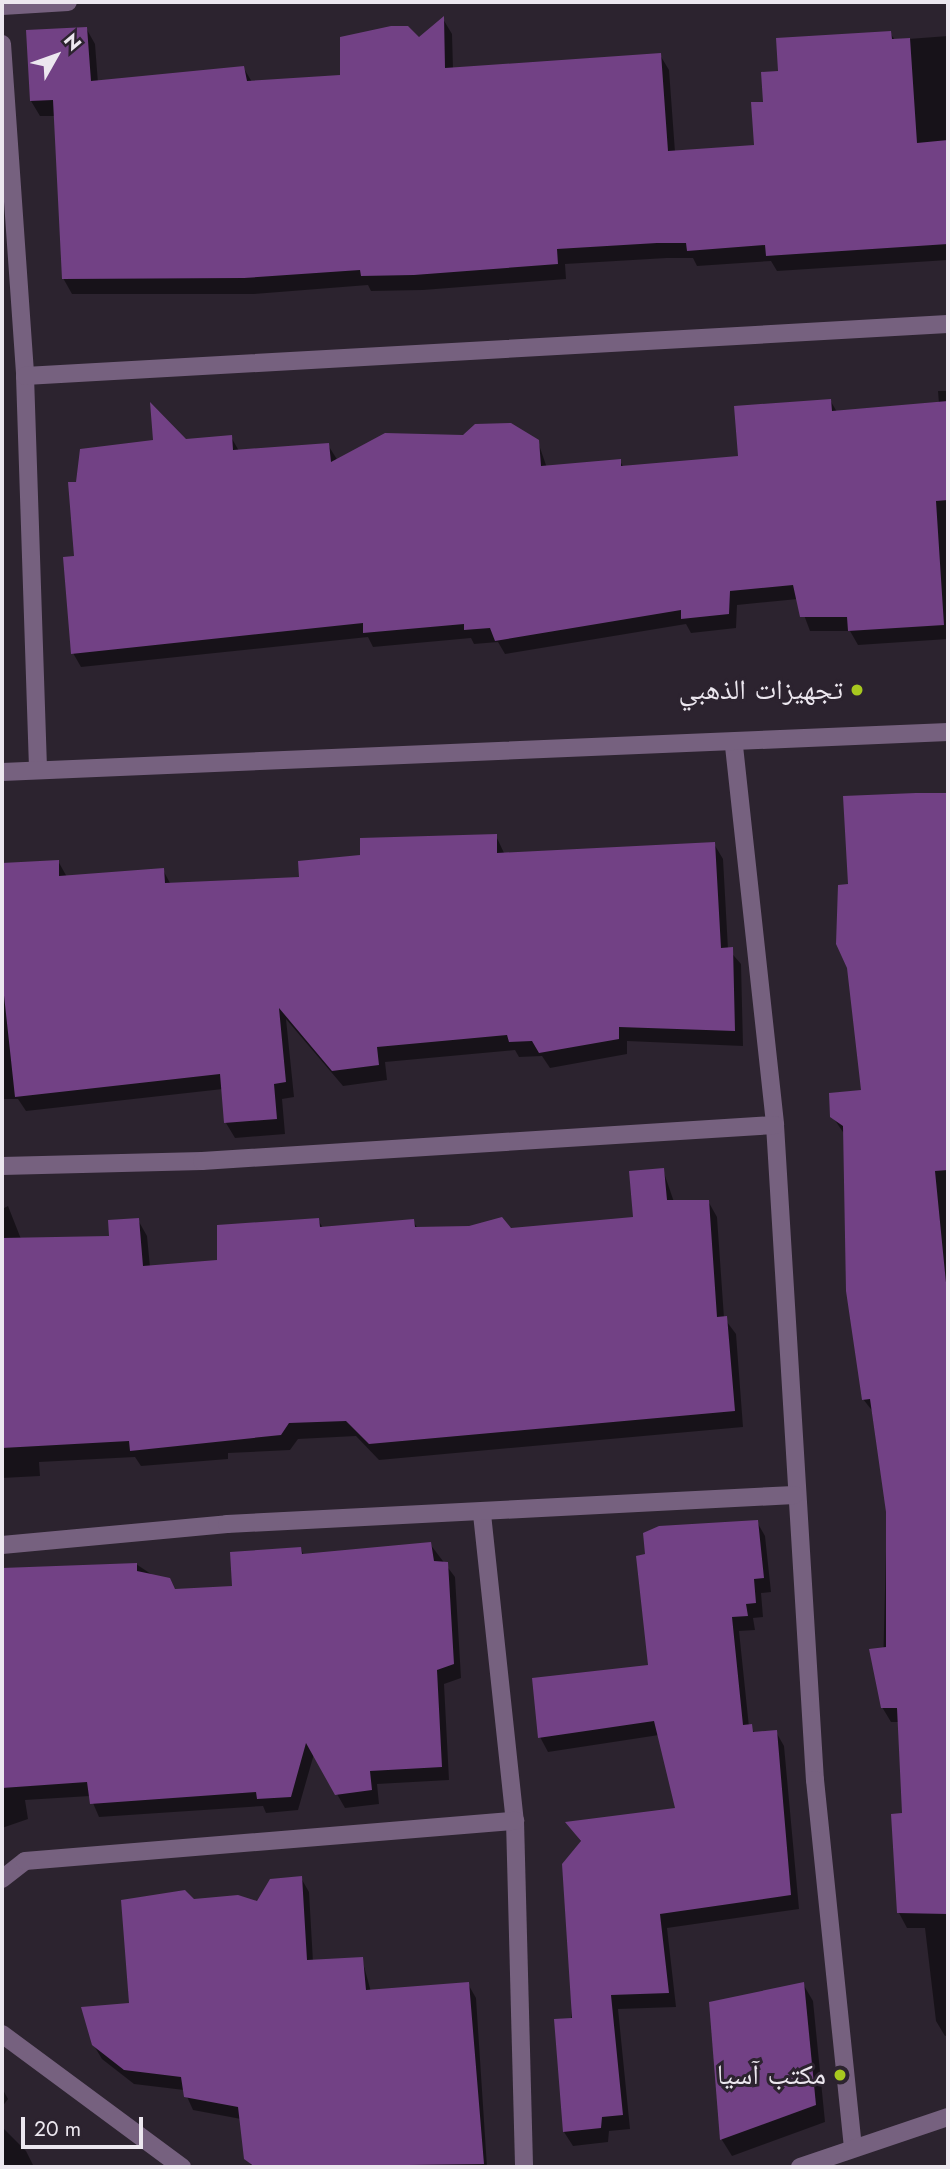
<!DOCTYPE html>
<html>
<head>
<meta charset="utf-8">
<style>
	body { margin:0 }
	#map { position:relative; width:950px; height:2169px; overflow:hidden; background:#2c232f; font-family:Jost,"Noto Naskh Arabic",sans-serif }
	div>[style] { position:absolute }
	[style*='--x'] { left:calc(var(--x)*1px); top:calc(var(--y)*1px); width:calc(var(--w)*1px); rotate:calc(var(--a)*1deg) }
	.shadow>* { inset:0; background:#0007 }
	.building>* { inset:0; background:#724185 }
	.minor>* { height:18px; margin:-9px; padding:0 9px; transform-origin:9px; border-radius:9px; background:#76617f }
	.dots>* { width:19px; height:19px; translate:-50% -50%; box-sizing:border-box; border:4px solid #2c232f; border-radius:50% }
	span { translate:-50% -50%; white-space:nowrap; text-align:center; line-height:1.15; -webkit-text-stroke:6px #2c232f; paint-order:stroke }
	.poi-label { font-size:28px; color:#ece7ef }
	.right { translate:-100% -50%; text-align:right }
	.frame { position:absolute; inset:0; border:4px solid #ece7ef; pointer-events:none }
	.north { position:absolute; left:21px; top:21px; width:70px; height:70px; -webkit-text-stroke:5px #2c232f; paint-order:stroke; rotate:50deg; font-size:19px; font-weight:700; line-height:28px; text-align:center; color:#ece7ef }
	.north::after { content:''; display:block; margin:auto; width:24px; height:32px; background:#ece7ef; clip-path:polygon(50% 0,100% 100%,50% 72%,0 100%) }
	.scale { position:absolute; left:21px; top:2117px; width:122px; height:32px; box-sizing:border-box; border:4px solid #ece7ef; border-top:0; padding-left:9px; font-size:21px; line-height:24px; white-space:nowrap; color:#ece7ef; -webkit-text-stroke:5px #2c232f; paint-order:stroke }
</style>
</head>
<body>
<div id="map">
	<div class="shadow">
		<i style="clip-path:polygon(443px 19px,452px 34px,453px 69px,660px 55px,669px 70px,675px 152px,756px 147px,780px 72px,890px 33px,895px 40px,948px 36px,948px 260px,777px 271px,771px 261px,697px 266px,693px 258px,667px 258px,565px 264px,566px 279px,423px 290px,371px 291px,368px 285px,254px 294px,72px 294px,63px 278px,55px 116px,40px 116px,31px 101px,86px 28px,95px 44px,98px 83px,243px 67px,252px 82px,342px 77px,419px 39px)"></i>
		<i style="clip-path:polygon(938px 391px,948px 391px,948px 639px,858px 645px,850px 631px,810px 631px,798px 599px,737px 605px,736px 628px,691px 633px,686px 624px,505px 654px,498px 642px,474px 644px,471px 638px,373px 647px,368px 637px,81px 667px,73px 653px,77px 484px,186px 441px,231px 437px,239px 451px,328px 445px,338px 461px,538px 442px,547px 468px,620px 461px,624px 468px,740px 458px,830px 400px,837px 412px,939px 404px)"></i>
		<i style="clip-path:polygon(948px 795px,948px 2035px,945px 2036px,936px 2021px,925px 1928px,907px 1928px,899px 1913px,904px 1815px,899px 1722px,891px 1722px,882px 1707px,887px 1512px,874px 1413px,863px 1399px,845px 1135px,832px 1116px,863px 1092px,850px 885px,917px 799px)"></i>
		<i style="clip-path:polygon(496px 836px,505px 855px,714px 844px,723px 859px,728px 949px,741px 964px,743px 1046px,627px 1041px,627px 1054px,550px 1068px,542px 1056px,519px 1057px,515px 1050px,385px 1062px,387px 1080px,343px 1086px,286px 1019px,294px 1097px,282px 1099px,285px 1134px,235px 1138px,226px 1123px,223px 1089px,26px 1111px,18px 1099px,2px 1099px,2px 865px,58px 861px,67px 877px,163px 870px,171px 885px,301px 879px,362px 857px)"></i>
		<i style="clip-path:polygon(663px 1170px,674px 1202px,708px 1201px,717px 1217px,724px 1318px,736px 1334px,743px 1427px,379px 1460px,356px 1436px,298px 1439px,290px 1450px,228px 1453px,228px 1459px,141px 1466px,135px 1457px,39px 1462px,40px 1476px,2px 1478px,2px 1209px,8px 1206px,21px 1239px,111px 1237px,138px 1220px,147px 1236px,150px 1267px,219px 1262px,318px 1220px,323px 1228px,413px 1221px,418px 1229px,510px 1230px,635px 1218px)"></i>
		<i style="clip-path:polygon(757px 1522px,765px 1536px,771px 1592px,761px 1593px,763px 1617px,753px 1618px,755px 1630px,739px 1631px,749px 1727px,756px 1734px,776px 1732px,784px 1746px,799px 1909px,667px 1928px,676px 2007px,618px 2009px,630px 2129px,609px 2131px,608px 2142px,573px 2146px,564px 2132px,582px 1843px,568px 1823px,677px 1810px,659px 1735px,548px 1752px,540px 1737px,649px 1666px)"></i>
		<i style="clip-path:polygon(430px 1544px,455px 1577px,461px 1678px,444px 1684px,449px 1780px,377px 1784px,379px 1804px,345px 1808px,314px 1754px,298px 1810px,266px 1813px,263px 1806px,99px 1817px,90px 1796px,25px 1800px,28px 1819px,2px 1828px,2px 1580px,30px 1568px,136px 1564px,175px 1590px,234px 1588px,301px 1549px,304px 1556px)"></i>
		<i style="clip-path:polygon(301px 1878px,309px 1892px,313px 1962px,362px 1959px,371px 1992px,468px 1984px,476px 1998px,487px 2167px,251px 2167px,241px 2119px,193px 2110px,184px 2090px,134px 2084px,102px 2059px,93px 2044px,131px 2004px,194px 1901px,258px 1903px)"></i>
		<i style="clip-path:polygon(803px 1984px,813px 2001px,825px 2122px,732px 2156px,722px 2140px,710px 2003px)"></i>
		<i style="clip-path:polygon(2px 2088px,8px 2099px,2px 2107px)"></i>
		<i style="clip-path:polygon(2px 2127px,26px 2151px,34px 2167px,2px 2167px)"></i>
	</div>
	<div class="building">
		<i style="clip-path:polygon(444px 16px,445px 68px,661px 53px,668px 151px,754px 145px,751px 102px,763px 102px,761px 72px,778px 71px,776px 38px,891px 31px,892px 39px,910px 38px,917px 143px,948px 140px,948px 244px,766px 256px,765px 245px,687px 251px,686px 243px,657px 243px,557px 249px,558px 264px,414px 275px,361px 276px,360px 270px,244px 278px,62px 279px,53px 100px,30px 101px,26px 30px,87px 27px,91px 81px,244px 66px,247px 81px,340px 75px,340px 37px,391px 26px,408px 26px,419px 37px)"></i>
		<i style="clip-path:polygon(831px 399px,832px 411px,948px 401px,948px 500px,936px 501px,944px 625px,848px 631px,847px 617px,800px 617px,793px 585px,730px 591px,729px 614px,681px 619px,681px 610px,495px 641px,490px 628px,464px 630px,464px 624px,363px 633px,363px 623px,71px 654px,63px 557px,74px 556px,68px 482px,76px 482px,80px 449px,153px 440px,150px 402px,186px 439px,232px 435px,233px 450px,329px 443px,331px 462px,385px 433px,463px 435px,475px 424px,511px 423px,539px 440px,541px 466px,621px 459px,621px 466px,738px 456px,734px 406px)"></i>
		<i style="clip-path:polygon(916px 793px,948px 793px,948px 1170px,935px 1171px,948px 1303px,948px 1914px,897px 1913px,891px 1814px,902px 1813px,897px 1708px,881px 1708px,869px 1649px,886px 1647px,886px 1512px,870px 1399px,862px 1400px,846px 1291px,843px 1126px,830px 1117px,829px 1093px,861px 1090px,847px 968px,836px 944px,838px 885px,848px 884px,843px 796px)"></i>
		<i style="clip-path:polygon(497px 834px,497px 853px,715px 842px,721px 948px,733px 947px,735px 1031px,619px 1027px,619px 1039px,539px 1053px,532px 1041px,509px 1042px,507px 1035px,377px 1047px,379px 1065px,332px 1071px,279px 1008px,286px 1082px,274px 1084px,277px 1119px,224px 1123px,220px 1074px,15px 1097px,2px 977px,2px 863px,59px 860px,59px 876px,164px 868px,165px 883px,299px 877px,298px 861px,360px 855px,360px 838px)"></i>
		<i style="clip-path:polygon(664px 1168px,667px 1200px,709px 1200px,717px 1317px,727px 1316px,735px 1411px,369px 1444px,346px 1421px,289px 1423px,281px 1435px,130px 1451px,129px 1441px,2px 1448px,2px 1238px,109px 1236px,108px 1220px,139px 1218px,143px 1266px,217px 1260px,217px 1225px,319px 1218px,320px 1227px,414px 1219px,415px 1227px,469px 1226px,502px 1217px,511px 1228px,633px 1217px,629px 1171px)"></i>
		<i style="clip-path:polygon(758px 1520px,764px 1578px,754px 1579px,756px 1603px,746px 1604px,748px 1616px,732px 1617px,743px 1725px,752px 1724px,753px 1732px,777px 1730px,791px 1895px,660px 1914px,669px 1993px,611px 1995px,623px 2115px,602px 2117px,601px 2128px,563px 2132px,554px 2019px,572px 2018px,562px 1864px,581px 1841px,565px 1822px,675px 1808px,654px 1721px,538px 1738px,532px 1678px,648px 1665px,636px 1556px,645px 1554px,643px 1533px,659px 1526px)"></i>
		<i style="clip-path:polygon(431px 1542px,434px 1561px,448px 1562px,454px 1664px,437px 1670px,442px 1767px,370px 1771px,372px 1790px,335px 1795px,306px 1743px,291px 1797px,257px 1799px,256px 1792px,90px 1804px,87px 1782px,2px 1788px,2px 1568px,137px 1563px,137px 1571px,170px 1578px,175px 1589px,232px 1586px,230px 1552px,301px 1547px,302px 1554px)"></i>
		<i style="clip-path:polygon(302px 1876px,307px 1960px,363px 1957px,366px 1990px,469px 1982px,484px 2164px,255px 2167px,244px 2159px,238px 2107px,184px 2097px,181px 2077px,124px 2070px,92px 2045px,81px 2007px,129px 2003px,121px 1900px,185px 1890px,194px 1899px,238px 1895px,257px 1901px,270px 1879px)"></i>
		<i style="clip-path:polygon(804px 1982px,816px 2105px,720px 2140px,709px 2002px)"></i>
	</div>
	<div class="minor">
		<i style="--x:2;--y:6;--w:66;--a:-3.5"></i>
		<i style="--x:2;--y:44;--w:333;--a:86"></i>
		<i style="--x:25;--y:376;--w:392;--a:88.1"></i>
		<i style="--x:25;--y:376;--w:924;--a:-3.22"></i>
		<i style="--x:734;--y:746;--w:381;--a:83.8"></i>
		<i style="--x:775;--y:1125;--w:656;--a:86.51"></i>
		<i style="--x:815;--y:1780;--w:367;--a:84.1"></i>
		<i style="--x:2;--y:772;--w:947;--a:-2.42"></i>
		<i style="--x:2;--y:1166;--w:200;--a:-1.4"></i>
		<i style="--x:202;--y:1161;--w:574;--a:-3.6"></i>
		<i style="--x:482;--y:1514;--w:309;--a:83.9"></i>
		<i style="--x:515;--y:1821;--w:346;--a:88.5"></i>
		<i style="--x:2;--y:1545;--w:226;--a:-5.3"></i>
		<i style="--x:227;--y:1524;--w:568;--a:-2.93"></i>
		<i style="--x:2;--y:1879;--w:29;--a:-38"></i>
		<i style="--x:25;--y:1861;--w:492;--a:-4.7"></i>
		<i style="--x:2;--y:2034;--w:224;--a:36.5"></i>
		<i style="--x:800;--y:2167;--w:156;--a:-18.7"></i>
	</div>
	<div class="dots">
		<i style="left:857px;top:690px;background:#a7c81f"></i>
		<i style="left:840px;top:2075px;background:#a7c81f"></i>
	</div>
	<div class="poi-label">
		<span class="right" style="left:843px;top:690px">تجهيزات الذهبي</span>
		<span class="right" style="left:826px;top:2075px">مكتب آسيا</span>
	</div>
	<div class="frame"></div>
	<div class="north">N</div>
	<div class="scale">20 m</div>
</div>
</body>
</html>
